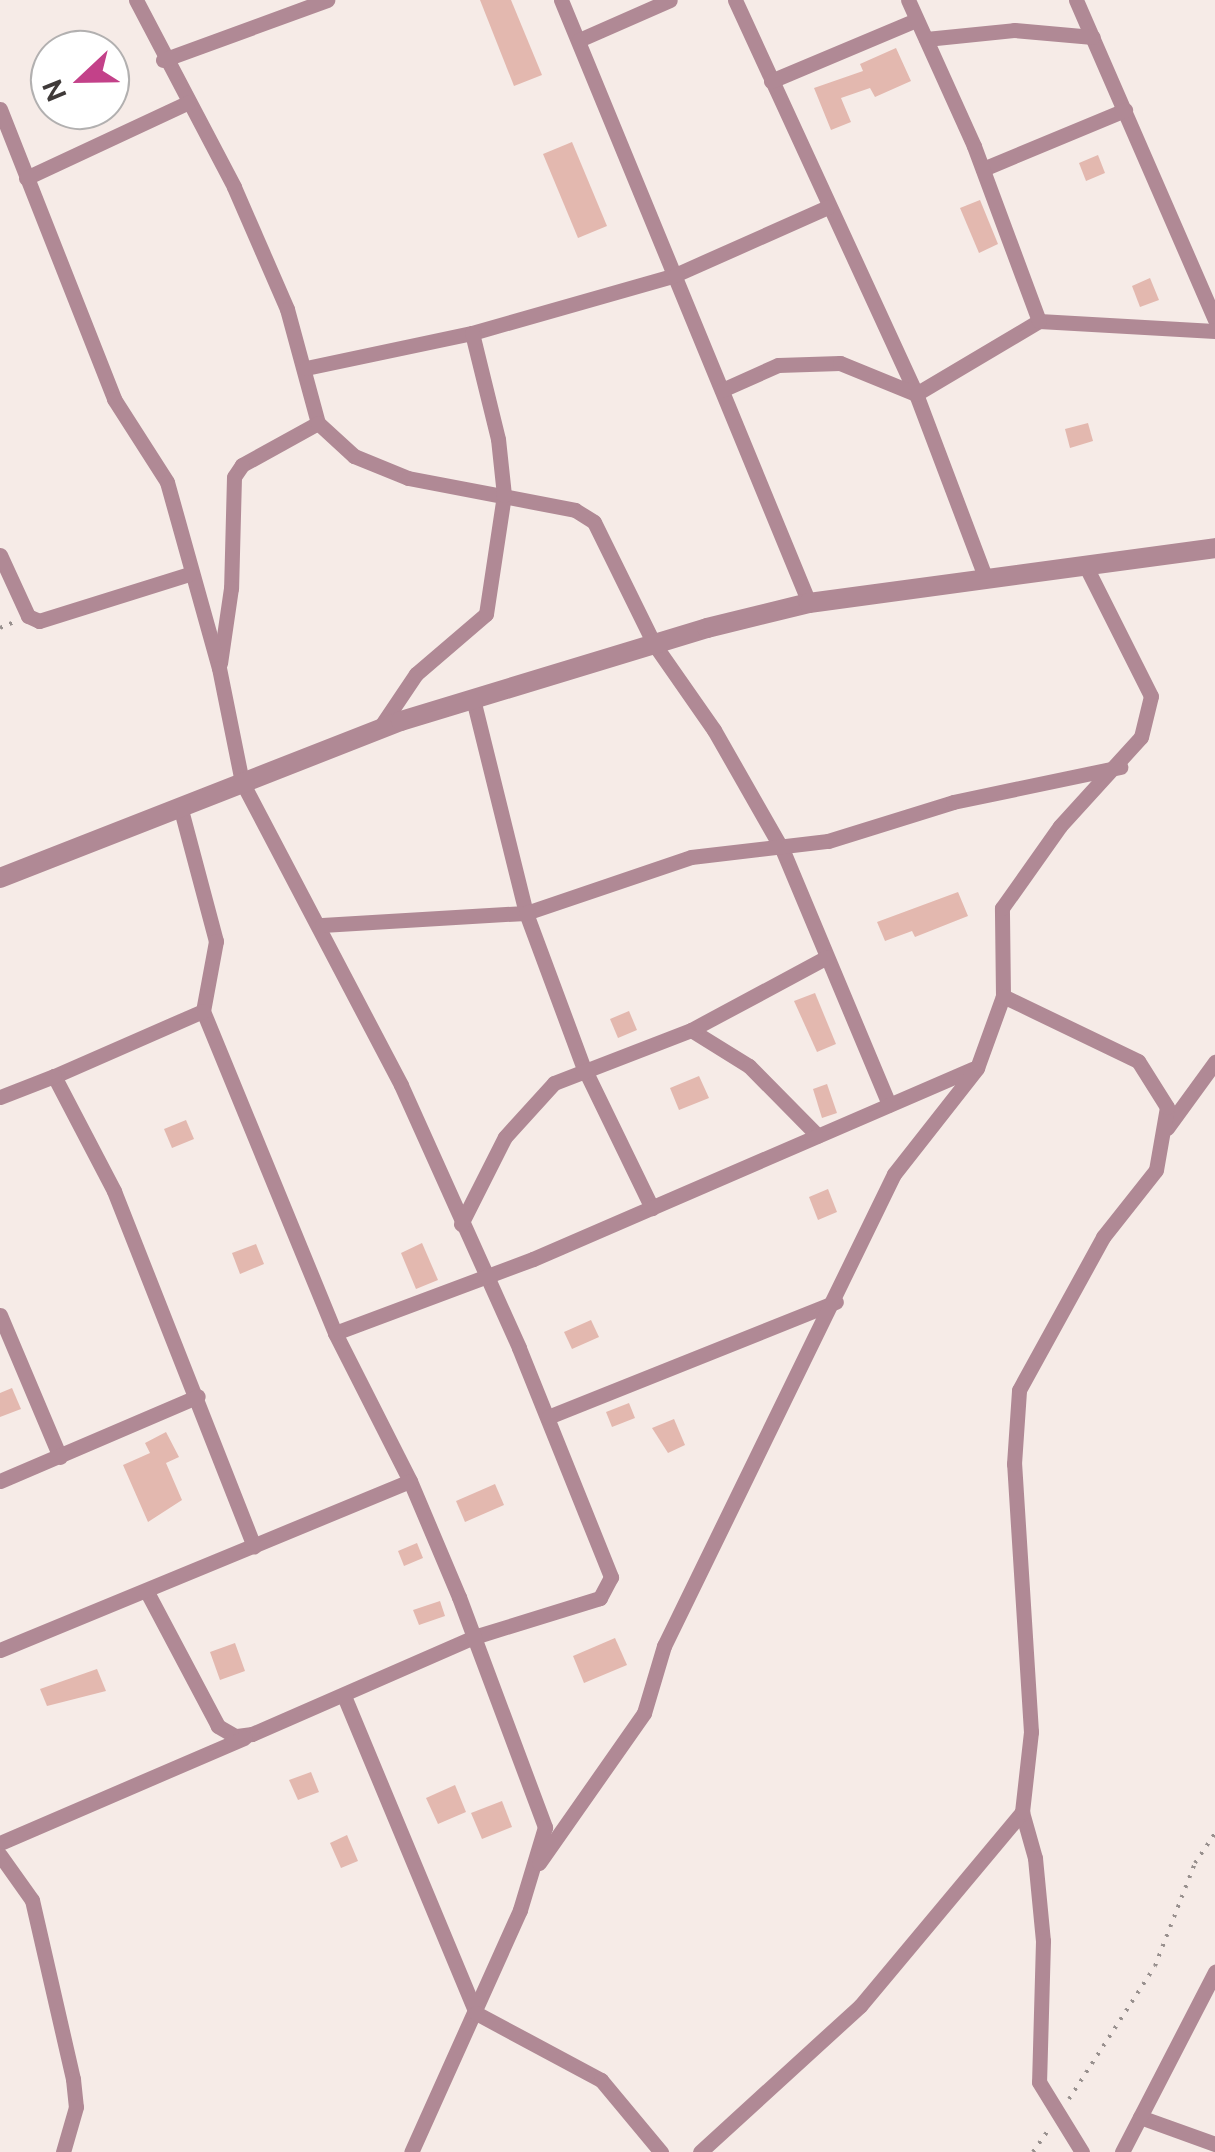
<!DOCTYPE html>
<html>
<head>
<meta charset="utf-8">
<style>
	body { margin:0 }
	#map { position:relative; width:1215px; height:2152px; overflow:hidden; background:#f6ebe7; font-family:Ubuntu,sans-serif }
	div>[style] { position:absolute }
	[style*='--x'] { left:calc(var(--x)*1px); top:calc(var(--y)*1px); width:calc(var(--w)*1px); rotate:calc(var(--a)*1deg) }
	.building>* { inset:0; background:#e3b8af }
	.path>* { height:4px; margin-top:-2px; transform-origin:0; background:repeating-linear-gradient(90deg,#98908e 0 2.5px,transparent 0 10.5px) }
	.minor>* { height:15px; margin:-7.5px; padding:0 7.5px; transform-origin:7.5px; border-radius:7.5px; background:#b08995 }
	.tertiary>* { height:20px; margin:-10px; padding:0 10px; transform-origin:10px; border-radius:10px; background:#b08995 }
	span { translate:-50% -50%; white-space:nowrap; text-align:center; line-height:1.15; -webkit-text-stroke:8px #fff; paint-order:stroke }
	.north { position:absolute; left:30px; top:30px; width:100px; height:100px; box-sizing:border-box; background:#fff; border:2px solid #b2b0b0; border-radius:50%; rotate:248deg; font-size:28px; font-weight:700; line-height:40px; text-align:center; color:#3f3a39 }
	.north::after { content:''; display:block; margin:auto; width:35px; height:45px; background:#c34189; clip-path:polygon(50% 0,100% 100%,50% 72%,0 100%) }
</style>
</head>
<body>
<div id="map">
	<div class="building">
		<i style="clip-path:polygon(480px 0,511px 0,542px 75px,514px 86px)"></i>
		<i style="clip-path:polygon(896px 48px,911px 81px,875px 97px,870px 88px,841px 98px,851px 122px,831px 130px,814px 88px,863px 71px,860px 64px)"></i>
		<i style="clip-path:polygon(572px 142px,607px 226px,578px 238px,543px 154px)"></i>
		<i style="clip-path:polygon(1098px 155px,1105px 173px,1086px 181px,1079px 163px)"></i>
		<i style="clip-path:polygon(980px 200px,998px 244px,979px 253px,960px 208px)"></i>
		<i style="clip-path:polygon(1150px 278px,1159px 300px,1140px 307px,1132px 286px)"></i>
		<i style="clip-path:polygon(1088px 423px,1093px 441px,1070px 448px,1065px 429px)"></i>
		<i style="clip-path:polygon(958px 892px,968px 916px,915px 937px,912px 931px,885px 941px,877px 922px)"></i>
		<i style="clip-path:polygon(815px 993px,836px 1044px,817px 1052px,794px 1001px)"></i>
		<i style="clip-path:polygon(629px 1011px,637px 1030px,618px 1038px,610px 1019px)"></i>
		<i style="clip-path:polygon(699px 1076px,709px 1098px,679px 1110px,670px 1088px)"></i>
		<i style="clip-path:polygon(827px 1084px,837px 1113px,822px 1118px,813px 1089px)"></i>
		<i style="clip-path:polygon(186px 1120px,194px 1139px,172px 1148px,164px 1129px)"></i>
		<i style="clip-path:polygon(828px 1189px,837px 1212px,818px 1220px,809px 1197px)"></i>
		<i style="clip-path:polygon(422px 1243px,438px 1280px,416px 1289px,401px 1253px)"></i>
		<i style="clip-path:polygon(256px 1244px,264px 1264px,240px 1274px,232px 1253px)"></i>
		<i style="clip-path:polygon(591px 1320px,599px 1337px,572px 1349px,564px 1332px)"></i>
		<i style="clip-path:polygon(12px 1388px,21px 1409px,0 1417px,0 1393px)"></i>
		<i style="clip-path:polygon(629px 1403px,635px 1418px,612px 1427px,606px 1412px)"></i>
		<i style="clip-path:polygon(674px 1419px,685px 1445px,668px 1453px,652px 1428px)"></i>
		<i style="clip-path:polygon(166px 1432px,179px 1457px,166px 1463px,182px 1500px,148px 1522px,123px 1465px,150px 1453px,145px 1443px)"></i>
		<i style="clip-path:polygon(495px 1484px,504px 1505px,465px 1522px,456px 1501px)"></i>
		<i style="clip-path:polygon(417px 1543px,423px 1558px,404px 1566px,398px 1551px)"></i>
		<i style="clip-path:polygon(440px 1601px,445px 1616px,419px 1625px,413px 1610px)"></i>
		<i style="clip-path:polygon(615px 1638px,627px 1665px,584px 1683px,573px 1656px)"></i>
		<i style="clip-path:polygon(235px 1643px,245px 1671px,220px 1680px,210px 1652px)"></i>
		<i style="clip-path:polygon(97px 1669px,106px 1691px,47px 1706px,40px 1689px)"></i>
		<i style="clip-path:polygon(311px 1772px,319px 1792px,298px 1800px,289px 1780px)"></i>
		<i style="clip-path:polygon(455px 1785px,466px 1812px,438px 1824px,426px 1798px)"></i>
		<i style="clip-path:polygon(502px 1801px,512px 1827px,482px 1839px,471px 1813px)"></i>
		<i style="clip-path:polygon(347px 1835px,358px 1861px,341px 1868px,330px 1843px)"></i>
	</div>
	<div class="path">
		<i style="--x:0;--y:628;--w:15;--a:-23"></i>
		<i style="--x:1069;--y:2099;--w:158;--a:-57.1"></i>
		<i style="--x:1155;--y:1966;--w:110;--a:-68.8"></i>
		<i style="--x:1195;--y:1863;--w:36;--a:-56"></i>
		<i style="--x:1033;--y:2152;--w:29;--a:-55"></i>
	</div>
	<div class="minor">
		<i style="--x:136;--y:0;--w:211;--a:62.3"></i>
		<i style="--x:234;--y:187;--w:133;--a:66.5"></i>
		<i style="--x:287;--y:309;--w:118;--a:74.8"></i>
		<i style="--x:318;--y:423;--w:87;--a:151.1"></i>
		<i style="--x:242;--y:465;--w:14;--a:124"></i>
		<i style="--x:234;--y:477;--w:111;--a:91.5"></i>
		<i style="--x:231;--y:588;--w:76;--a:98.3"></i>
		<i style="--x:561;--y:0;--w:652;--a:67.64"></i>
		<i style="--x:735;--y:0;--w:434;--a:65.3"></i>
		<i style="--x:916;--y:394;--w:196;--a:69.3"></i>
		<i style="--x:1076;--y:0;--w:348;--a:66.5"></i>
		<i style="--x:926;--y:39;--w:88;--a:-5.8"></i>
		<i style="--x:1014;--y:30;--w:79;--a:5.1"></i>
		<i style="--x:579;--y:40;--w:99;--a:-23.7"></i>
		<i style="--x:163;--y:60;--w:175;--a:-20.1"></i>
		<i style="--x:771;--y:81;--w:157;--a:-22.8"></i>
		<i style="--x:0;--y:109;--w:312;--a:68.5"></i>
		<i style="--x:114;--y:399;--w:98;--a:57.4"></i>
		<i style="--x:167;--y:482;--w:193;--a:74.4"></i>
		<i style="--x:219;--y:668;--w:116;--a:78.6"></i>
		<i style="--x:242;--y:782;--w:342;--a:62.3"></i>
		<i style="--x:401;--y:1085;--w:288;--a:65.8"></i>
		<i style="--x:519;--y:1348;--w:247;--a:68.1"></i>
		<i style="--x:611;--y:1577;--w:24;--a:118"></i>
		<i style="--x:600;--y:1598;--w:132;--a:162.8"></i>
		<i style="--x:474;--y:1637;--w:242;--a:156.4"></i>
		<i style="--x:252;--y:1734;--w:17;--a:173"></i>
		<i style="--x:235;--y:1736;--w:20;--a:-150"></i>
		<i style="--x:218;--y:1726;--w:152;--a:-117.9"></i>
		<i style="--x:983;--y:169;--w:154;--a:-22.6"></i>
		<i style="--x:26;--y:178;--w:178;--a:-25"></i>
		<i style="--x:1039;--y:321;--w:176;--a:3.3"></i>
		<i style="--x:306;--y:368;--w:170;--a:-11.9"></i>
		<i style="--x:472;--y:333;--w:211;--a:-15.9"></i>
		<i style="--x:675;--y:275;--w:167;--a:-24"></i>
		<i style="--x:722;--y:390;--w:61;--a:-24.1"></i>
		<i style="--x:778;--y:365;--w:62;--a:-1.8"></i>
		<i style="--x:840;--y:363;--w:82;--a:22.2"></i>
		<i style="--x:916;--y:394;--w:143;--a:-30.7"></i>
		<i style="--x:1039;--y:321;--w:187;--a:-110.4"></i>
		<i style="--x:974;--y:146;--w:160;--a:-114.3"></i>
		<i style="--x:318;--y:423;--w:49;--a:42.5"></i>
		<i style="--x:354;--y:456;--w:58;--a:22.2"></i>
		<i style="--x:408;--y:478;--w:170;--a:10.8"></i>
		<i style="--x:575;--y:510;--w:22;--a:32"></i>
		<i style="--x:594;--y:522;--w:136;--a:63.8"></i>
		<i style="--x:654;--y:644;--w:105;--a:55.1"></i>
		<i style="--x:714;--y:730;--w:139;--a:60.3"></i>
		<i style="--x:783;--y:851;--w:275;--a:67.3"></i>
		<i style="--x:0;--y:555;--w:67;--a:65.3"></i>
		<i style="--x:28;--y:616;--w:12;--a:24"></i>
		<i style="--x:39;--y:621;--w:157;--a:-17.4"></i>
		<i style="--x:473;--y:699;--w:220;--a:76.1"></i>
		<i style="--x:526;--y:913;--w:163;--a:69.6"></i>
		<i style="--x:583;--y:1066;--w:158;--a:64.1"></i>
		<i style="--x:379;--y:729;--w:66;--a:-56.1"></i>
		<i style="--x:416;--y:674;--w:92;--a:-40.6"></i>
		<i style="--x:486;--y:614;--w:120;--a:-81.4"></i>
		<i style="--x:504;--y:495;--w:56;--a:-96.1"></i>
		<i style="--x:498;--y:439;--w:109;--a:-103.8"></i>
		<i style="--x:180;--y:806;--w:140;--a:75.1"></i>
		<i style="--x:216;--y:941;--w:71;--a:100.5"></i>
		<i style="--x:203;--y:1011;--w:348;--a:67.7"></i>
		<i style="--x:335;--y:1333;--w:166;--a:63.1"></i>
		<i style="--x:410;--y:1481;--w:126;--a:67.1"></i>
		<i style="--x:459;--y:1597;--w:246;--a:69.5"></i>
		<i style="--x:545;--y:1827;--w:87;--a:106.8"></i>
		<i style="--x:520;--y:1910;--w:265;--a:114.2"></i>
		<i style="--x:322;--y:925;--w:204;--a:-3.4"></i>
		<i style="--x:526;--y:913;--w:174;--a:-18.7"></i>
		<i style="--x:691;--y:857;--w:138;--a:-6.7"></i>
		<i style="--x:828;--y:841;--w:131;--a:-17.3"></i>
		<i style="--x:953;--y:802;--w:171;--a:-11.8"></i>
		<i style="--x:203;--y:1011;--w:163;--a:156.4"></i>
		<i style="--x:54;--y:1076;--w:130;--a:62.4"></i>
		<i style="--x:114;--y:1191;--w:382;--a:68.5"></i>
		<i style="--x:691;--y:1030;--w:68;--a:31.8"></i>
		<i style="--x:749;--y:1066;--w:98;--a:45.4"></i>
		<i style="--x:0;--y:1097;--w:58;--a:-21.3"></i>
		<i style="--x:1167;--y:1128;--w:82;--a:-54"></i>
		<i style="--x:461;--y:1224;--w:97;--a:-63.2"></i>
		<i style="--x:505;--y:1137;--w:73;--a:-47.8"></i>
		<i style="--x:554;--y:1083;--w:147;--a:-21.1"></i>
		<i style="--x:691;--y:1030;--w:154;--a:-28.2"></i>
		<i style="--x:0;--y:1315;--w:154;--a:67.1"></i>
		<i style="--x:335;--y:1333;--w:211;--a:-20.5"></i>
		<i style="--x:533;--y:1259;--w:479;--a:-23.4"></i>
		<i style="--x:548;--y:1417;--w:310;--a:-21.8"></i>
		<i style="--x:0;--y:1481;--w:215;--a:-23.2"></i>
		<i style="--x:0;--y:1650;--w:443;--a:-22.4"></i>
		<i style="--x:344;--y:1696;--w:343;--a:67.4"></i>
		<i style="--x:476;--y:2013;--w:142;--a:28.2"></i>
		<i style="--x:601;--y:2080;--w:94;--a:50.2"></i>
		<i style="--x:1022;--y:1812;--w:48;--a:74.2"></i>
		<i style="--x:1035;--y:1858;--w:83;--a:84.5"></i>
		<i style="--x:1043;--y:1941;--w:141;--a:91.6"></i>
		<i style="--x:1039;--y:2082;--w:82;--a:58.4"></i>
		<i style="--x:0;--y:1843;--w:266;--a:-23.3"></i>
		<i style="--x:0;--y:1855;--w:55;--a:54.6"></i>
		<i style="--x:32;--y:1900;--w:184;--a:77.1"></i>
		<i style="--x:73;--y:2079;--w:28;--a:84"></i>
		<i style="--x:76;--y:2107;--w:47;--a:106.1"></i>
		<i style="--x:539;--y:1863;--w:183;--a:-55"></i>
		<i style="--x:644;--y:1713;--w:70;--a:-73.4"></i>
		<i style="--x:664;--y:1646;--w:525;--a:-64.02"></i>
		<i style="--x:894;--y:1174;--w:135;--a:-51.9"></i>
		<i style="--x:977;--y:1068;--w:77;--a:-70.1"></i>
		<i style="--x:1003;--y:996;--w:88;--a:-90.7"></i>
		<i style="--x:1002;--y:908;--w:100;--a:-54.7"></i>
		<i style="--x:1060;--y:826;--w:120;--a:-47.7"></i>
		<i style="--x:1141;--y:737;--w:42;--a:-76.3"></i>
		<i style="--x:1151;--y:696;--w:147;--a:-116.7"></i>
		<i style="--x:1140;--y:2117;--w:80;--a:19.8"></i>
		<i style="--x:700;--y:2152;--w:217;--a:-42.4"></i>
		<i style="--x:860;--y:2006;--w:253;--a:-50.1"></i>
		<i style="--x:1022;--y:1812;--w:81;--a:-83.6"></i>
		<i style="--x:1031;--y:1732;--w:269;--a:-93.6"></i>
		<i style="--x:1014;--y:1464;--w:74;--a:-86.1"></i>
		<i style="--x:1019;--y:1390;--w:175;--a:-61.2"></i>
		<i style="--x:1103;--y:1237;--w:85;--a:-51.7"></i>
		<i style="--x:1156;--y:1170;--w:64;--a:-80.1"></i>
		<i style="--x:1167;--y:1107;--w:54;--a:-122.2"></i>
		<i style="--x:1138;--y:1061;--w:150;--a:-154.3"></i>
		<i style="--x:1122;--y:2152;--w:203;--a:-62.7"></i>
	</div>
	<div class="tertiary">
		<i style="--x:0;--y:878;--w:431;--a:-21.4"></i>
		<i style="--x:401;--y:721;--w:320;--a:-16.9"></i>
		<i style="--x:707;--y:628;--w:105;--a:-13.8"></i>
		<i style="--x:809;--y:603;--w:410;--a:-7.7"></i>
	</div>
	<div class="north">N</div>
</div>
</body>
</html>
